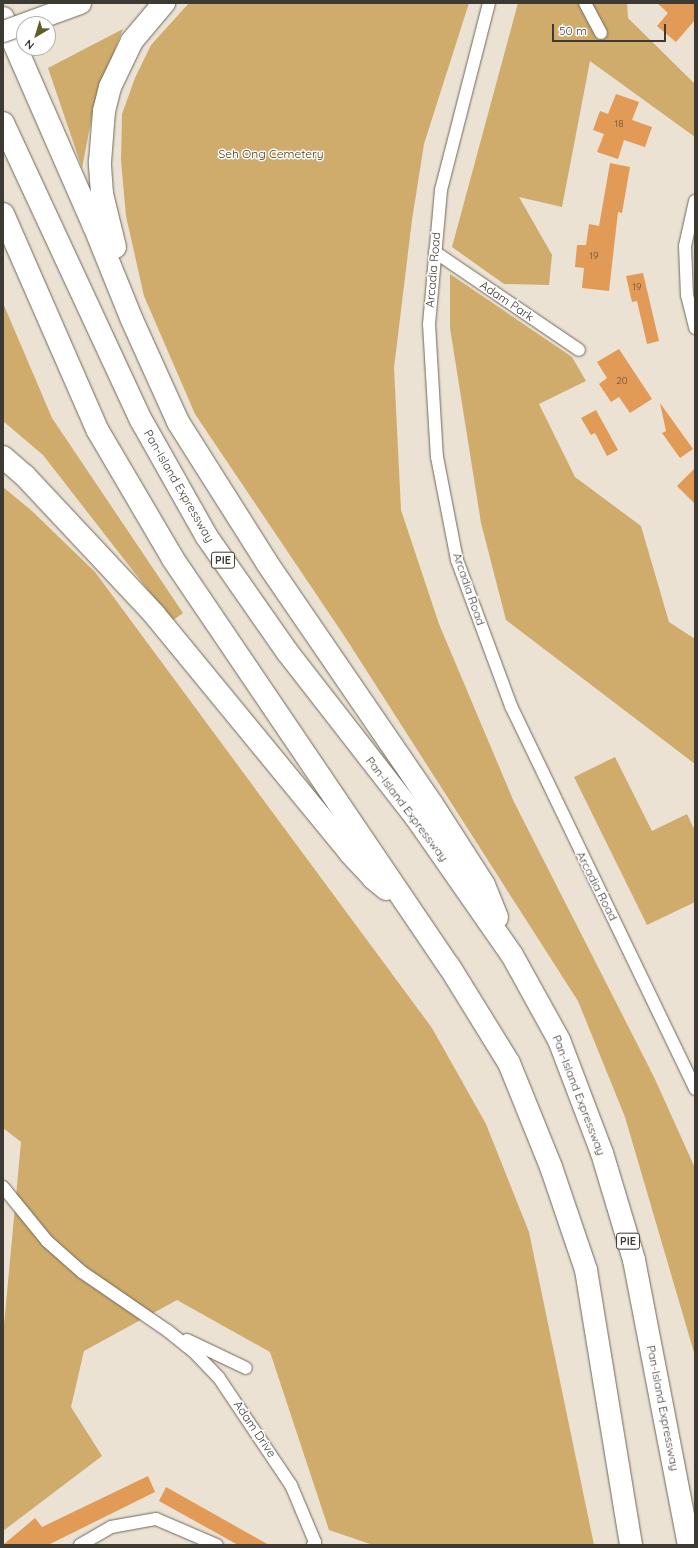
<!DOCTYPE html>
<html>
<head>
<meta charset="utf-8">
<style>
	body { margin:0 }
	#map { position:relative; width:698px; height:1548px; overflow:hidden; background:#ebe2d3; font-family:Quicksand,sans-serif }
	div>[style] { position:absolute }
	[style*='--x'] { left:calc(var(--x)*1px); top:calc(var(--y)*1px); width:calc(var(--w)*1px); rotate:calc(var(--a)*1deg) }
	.green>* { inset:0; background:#cfab6c }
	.building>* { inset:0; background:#e29a57 }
	.roads { filter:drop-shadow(0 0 1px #70685a) drop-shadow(0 0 1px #70685a) }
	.minor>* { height:12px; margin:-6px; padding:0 6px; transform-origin:6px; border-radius:6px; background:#fff }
	.motorway>* { height:22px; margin:-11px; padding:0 11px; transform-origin:11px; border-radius:11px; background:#fff }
	.bridges { filter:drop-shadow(0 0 1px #70685a) drop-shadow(0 0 1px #70685a) }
	.trunk-bridge>* { height:21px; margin:-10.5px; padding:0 10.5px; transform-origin:10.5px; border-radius:10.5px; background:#fff }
	span { translate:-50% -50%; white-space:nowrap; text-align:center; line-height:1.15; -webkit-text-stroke:3px #fff; paint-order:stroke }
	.number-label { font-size:10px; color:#66523d }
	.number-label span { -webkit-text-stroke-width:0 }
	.shield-label span { padding:1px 3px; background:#fff; border:1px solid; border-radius:3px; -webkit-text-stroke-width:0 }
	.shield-label { font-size:11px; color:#3d3a34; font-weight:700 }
	.park-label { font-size:12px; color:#49350f }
	.street-label { font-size:12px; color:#3d3a34 }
	.frame { position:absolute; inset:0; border:4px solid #3d3a34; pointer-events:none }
	.north { position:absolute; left:16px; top:16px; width:40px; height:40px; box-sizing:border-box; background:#fff; border:1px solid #b1b0ae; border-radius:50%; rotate:218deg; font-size:11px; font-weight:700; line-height:16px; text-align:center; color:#3d3a34 }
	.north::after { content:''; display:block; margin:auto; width:14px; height:18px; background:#605d2a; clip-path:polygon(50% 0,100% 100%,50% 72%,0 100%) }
	.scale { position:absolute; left:552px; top:24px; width:114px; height:18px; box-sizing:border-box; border:2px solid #3d3a34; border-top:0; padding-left:5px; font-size:12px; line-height:14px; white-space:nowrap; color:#3d3a34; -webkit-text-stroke:3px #fff; paint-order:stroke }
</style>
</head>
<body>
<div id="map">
	<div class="green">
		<i style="clip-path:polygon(189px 3px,469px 3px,424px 144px,412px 220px,394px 368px,401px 510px,439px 624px,514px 802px,654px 1077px,695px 1168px,695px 1356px,625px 1117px,578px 1001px,345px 637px,195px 414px,144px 296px,126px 216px,121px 161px,122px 114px,135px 78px,151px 45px)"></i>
		<i style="clip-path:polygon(518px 3px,627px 3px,628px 18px,695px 84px,695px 137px,590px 61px,562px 207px,519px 197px,552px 255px,549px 285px,504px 284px,452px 247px)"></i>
		<i style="clip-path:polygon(123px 29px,95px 101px,82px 168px,48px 68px)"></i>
		<i style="clip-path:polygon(450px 274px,572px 357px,586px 381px,539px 404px,575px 477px,641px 526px,669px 622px,695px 639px,695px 764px,506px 620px,481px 523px,450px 328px)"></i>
		<i style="clip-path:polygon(3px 303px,52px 418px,183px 613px,172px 621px,43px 455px,3px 421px)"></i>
		<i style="clip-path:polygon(3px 487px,32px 511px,95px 572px,432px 1028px,486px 1124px,529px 1232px,594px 1545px,373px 1545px,329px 1530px,270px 1352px,177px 1300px,84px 1351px,71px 1407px,102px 1456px,3px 1531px,3px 1336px,21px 1142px,3px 1128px)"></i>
		<i style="clip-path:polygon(615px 757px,652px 831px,687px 814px,695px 831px,695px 902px,647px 925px,574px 777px)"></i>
	</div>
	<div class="building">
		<i style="clip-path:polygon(657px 3px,695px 3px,695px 20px,676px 42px,657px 26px,668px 13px)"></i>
		<i style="clip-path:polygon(616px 94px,639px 102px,632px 120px,652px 127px,645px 147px,624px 140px,618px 159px,597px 152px,604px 134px,593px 130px,600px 111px,608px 114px)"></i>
		<i style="clip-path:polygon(610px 163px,630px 167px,622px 213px,618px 212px,609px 291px,582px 288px,584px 268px,575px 267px,577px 245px,586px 245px,589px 224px,599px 226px)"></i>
		<i style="clip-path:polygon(643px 273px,659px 341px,647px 344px,637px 301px,632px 302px,626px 276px)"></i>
		<i style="clip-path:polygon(619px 349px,652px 399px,630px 413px,619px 397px,611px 402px,599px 384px,607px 378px,597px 362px)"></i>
		<i style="clip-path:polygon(660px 403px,693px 449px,680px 458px,662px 433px,666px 431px)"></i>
		<i style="clip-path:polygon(596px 410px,618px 450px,607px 456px,595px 433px,591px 435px,581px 418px)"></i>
		<i style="clip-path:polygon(695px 468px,695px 504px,677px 486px)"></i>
		<i style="clip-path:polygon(148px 1476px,155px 1492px,48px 1545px,3px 1545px,35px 1518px,42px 1527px)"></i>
		<i style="clip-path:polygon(166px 1487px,269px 1545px,238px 1545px,159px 1501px)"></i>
	</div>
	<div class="roads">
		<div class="minor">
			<i style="--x:489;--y:3;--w:193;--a:104.4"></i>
			<i style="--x:441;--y:190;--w:135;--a:95.1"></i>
			<i style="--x:429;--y:324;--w:133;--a:86.6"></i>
			<i style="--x:437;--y:457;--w:105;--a:79"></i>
			<i style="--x:457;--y:560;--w:156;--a:69.7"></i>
			<i style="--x:511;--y:706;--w:425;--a:64.3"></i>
			<i style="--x:585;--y:3;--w:34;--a:62"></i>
			<i style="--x:695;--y:201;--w:46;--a:102.5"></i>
			<i style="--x:685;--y:246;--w:49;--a:87.7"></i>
			<i style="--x:687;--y:295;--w:34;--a:76"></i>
			<i style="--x:435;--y:252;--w:174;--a:34.2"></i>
			<i style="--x:3;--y:1187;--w:70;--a:50.8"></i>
			<i style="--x:47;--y:1241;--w:47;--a:41.5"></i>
			<i style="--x:82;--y:1272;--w:104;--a:34.5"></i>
			<i style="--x:168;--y:1331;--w:36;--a:39"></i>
			<i style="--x:196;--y:1354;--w:33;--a:46"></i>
			<i style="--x:219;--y:1378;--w:129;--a:56.1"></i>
			<i style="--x:291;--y:1485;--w:62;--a:67.2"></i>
			<i style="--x:315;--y:1542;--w:4;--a:124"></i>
			<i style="--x:187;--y:1340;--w:65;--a:25.4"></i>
			<i style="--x:80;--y:1545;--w:36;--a:-30"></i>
			<i style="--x:111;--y:1527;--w:46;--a:-10.1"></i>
			<i style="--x:156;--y:1519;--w:66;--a:23.1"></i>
		</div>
		<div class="motorway">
			<i style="--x:3;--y:18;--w:227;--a:66.4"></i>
			<i style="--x:94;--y:226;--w:101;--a:68"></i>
			<i style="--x:132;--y:320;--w:112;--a:65.7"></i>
			<i style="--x:178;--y:422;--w:167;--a:57.7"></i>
			<i style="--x:267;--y:563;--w:292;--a:55.6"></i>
			<i style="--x:432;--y:804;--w:96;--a:57.3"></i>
			<i style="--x:484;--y:885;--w:35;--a:68"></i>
			<i style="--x:3;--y:123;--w:327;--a:65.1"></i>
			<i style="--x:141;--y:420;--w:134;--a:60.6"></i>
			<i style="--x:207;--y:537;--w:141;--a:55.1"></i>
			<i style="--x:288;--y:653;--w:207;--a:52.1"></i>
			<i style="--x:415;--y:816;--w:169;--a:55.1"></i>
			<i style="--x:512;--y:955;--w:97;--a:61.1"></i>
			<i style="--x:559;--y:1040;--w:121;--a:69.2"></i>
			<i style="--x:602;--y:1153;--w:112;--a:73.3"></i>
			<i style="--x:634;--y:1260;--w:290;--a:79.1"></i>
			<i style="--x:3;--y:214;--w:237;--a:66.4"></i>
			<i style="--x:98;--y:431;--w:148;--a:59.6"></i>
			<i style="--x:173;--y:559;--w:492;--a:55.9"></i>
			<i style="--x:449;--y:966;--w:114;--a:58.3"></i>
			<i style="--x:509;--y:1063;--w:112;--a:68"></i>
			<i style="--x:551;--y:1167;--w:109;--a:71.2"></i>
			<i style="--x:586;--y:1270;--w:279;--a:80.7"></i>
			<i style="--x:115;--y:247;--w:55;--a:-103.8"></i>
			<i style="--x:102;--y:194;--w:32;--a:-94"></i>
			<i style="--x:100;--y:162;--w:51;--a:-85.5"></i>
			<i style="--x:104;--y:111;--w:25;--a:-76"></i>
			<i style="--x:110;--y:87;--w:51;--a:-64.4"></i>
			<i style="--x:132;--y:41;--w:50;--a:-49.9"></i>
			<i style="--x:3;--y:457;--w:29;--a:41"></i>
			<i style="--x:25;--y:476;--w:189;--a:46.9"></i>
			<i style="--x:154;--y:614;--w:309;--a:50.6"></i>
			<i style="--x:350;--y:853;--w:34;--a:47"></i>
			<i style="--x:373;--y:878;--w:17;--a:40"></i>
		</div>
	</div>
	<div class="bridges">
		<div class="trunk-bridge">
			<i style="--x:3;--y:31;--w:82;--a:-20"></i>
		</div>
	</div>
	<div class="number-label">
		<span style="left:619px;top:124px">18</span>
		<span style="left:594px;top:256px">19</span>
		<span style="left:637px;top:287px">19</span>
		<span style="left:622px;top:381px">20</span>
	</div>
	<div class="shield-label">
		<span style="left:223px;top:560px">PIE</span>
		<span style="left:628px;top:1241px">PIE</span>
	</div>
	<div class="park-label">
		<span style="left:271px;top:154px">Seh Ong Cemetery</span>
	</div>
	<div class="street-label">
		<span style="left:433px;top:270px;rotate:-85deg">Arcadia Road</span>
		<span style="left:507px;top:301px;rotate:34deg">Adam Park</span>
		<span style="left:179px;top:486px;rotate:60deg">Pan-Island Expressway</span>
		<span style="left:469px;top:589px;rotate:71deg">Arcadia Road</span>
		<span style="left:407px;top:809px;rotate:53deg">Pan-Island Expressway</span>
		<span style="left:597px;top:886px;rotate:63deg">Arcadia Road</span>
		<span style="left:579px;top:1095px;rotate:69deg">Pan-Island Expressway</span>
		<span style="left:663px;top:1408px;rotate:79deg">Pan-Island Expressway</span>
		<span style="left:255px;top:1429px;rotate:56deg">Adam Drive</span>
	</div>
	<div class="frame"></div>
	<div class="north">N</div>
	<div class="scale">50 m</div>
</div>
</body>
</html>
